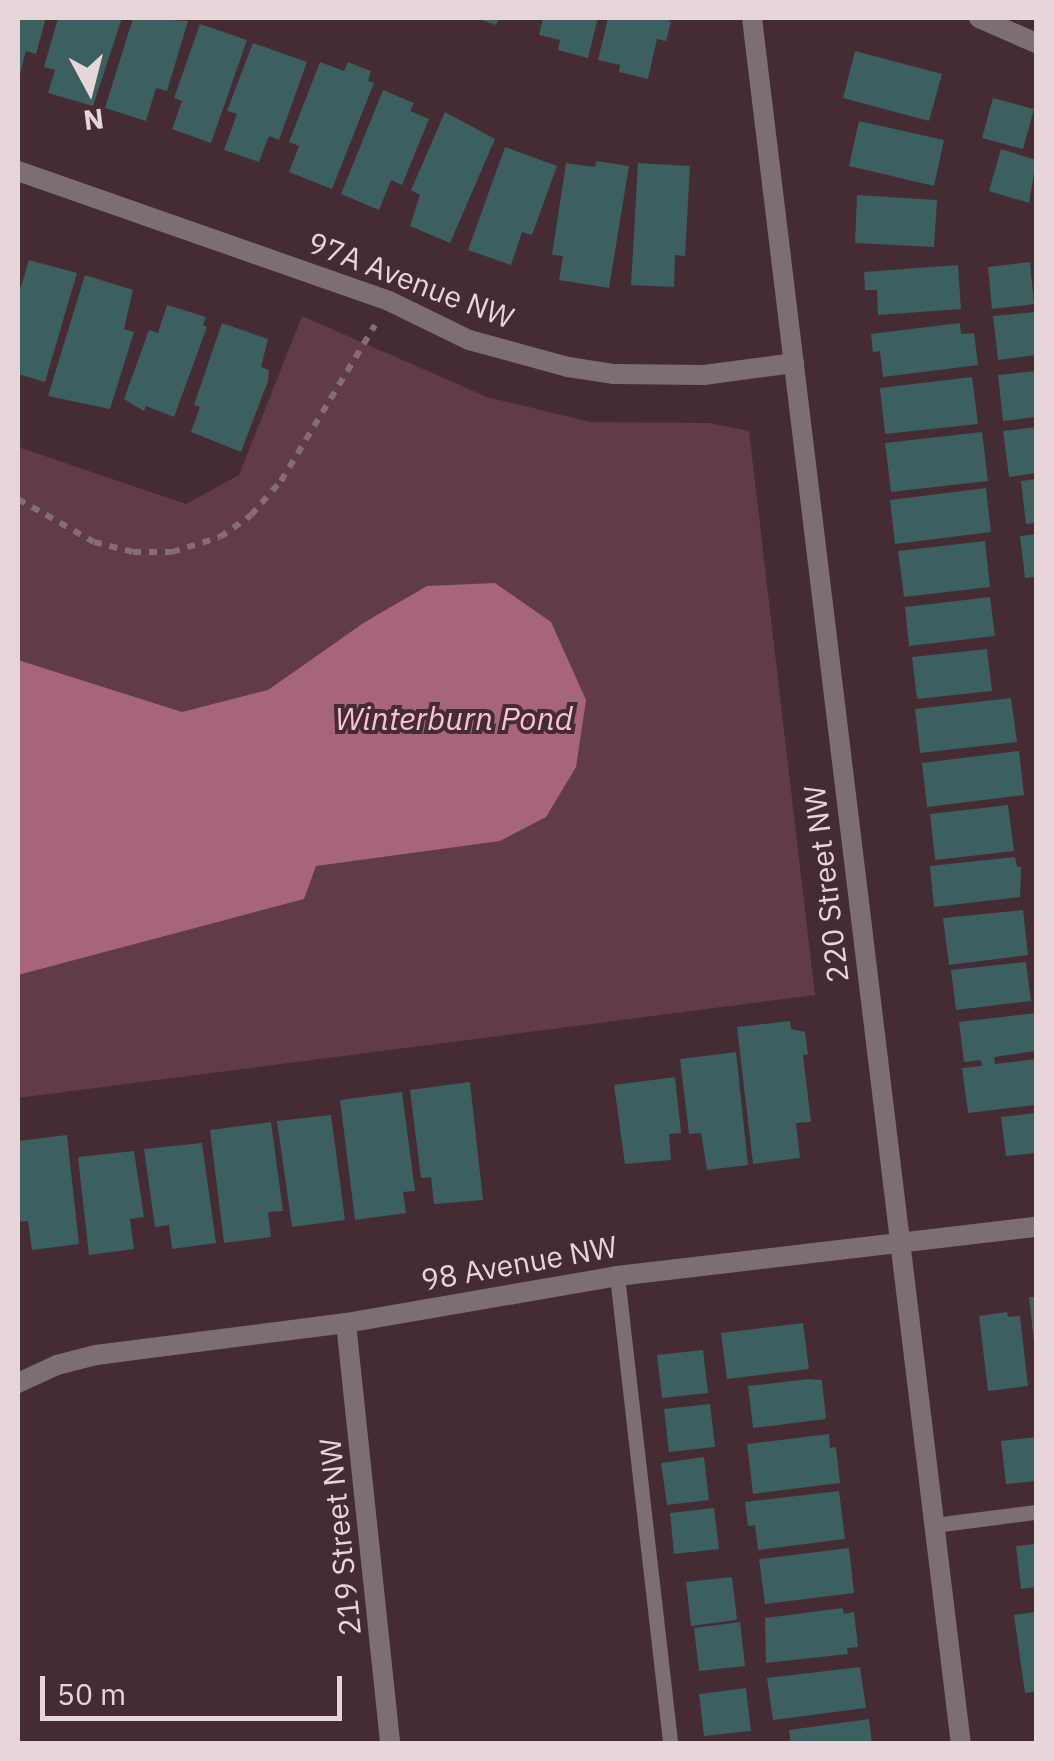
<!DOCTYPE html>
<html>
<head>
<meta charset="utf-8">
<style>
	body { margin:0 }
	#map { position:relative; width:1054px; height:1761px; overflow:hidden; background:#452b33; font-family:"IBM Plex Sans",sans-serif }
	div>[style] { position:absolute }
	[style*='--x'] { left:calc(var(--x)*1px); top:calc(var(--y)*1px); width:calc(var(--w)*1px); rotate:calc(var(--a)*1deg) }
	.green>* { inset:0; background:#613c48 }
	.water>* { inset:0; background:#a6657a }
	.building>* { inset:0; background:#3c5f60 }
	.path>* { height:6px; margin-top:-3px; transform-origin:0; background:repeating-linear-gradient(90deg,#846d74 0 8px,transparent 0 16px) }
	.service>* { height:15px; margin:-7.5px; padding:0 7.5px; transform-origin:7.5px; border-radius:7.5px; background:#7c6e72 }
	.minor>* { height:20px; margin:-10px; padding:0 10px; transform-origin:10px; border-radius:10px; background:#7c6e72 }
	span { translate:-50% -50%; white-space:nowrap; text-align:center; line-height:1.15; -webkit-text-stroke:8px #452b33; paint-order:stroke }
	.street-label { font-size:30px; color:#e6d5d9 }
	.water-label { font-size:32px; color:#fbc1d2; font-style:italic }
	.frame { position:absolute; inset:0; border:20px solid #e6d5d9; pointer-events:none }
	.north { position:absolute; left:40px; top:40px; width:100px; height:100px; -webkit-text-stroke:8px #452b33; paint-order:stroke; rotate:173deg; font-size:28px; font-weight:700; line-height:40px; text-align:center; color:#e6d5d9 }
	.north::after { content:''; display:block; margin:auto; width:35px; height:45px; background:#e6d5d9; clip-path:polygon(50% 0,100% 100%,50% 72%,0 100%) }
	.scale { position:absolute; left:40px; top:1676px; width:302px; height:45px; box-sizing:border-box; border:5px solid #e6d5d9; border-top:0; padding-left:12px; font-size:30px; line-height:35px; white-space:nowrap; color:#e6d5d9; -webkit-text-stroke:8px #452b33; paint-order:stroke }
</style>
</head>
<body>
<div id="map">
	<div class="green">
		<i style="clip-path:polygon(302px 316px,487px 397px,590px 422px,710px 423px,749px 431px,815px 995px,18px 1098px,18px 447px,186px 504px,239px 475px)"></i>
	</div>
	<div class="water">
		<i style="clip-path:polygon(495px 583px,551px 622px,586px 700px,576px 767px,546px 817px,500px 841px,316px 866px,304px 899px,18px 975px,18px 660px,182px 712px,268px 690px,365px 622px,427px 586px)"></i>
	</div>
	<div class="building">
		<i style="clip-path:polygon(18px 18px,46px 18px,36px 54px,26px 51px,19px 78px)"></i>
		<i style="clip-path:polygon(58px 18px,122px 18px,93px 106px,48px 93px,55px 70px,44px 67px)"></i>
		<i style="clip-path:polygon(133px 18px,188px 21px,167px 91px,156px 88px,146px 121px,105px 108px)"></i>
		<i style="clip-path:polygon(475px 18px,499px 18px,496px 25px)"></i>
		<i style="clip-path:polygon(543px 18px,598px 18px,588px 58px,558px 50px,560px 40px,539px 35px)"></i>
		<i style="clip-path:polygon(608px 18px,663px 18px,671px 22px,666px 41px,657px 39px,648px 79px,619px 72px,620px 65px,598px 60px)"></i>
		<i style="clip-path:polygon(200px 24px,247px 40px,211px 143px,172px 129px,182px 101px,174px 98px)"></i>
		<i style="clip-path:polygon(253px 43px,307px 62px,279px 140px,269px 136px,259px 162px,224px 150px,237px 114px,227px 111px)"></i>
		<i style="clip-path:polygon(855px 51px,942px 74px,929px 121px,843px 98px)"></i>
		<i style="clip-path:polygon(320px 62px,344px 71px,348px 62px,371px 71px,368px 81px,374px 83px,332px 189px,289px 172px,299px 146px,289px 142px)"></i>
		<i style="clip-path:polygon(383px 90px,414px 103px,410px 111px,429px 119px,402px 185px,391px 180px,379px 210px,341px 194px)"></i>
		<i style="clip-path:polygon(993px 98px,1034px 109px,1023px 149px,982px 138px)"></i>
		<i style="clip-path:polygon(445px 112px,495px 139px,450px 243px,410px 226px,420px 195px,411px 190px)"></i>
		<i style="clip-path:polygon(859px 121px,944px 140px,934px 186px,849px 166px)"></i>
		<i style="clip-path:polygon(505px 147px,557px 166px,532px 235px,522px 232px,511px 265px,468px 250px)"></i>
		<i style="clip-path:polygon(1001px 149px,1036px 160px,1029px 203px,989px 191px)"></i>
		<i style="clip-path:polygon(596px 161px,629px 166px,609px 288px,559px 280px,563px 256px,552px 255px,566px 163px,595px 167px)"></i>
		<i style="clip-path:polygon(638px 163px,690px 166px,685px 256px,675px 255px,674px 287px,631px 285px)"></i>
		<i style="clip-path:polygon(857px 195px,937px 200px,934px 247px,855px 243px)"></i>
		<i style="clip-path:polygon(29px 260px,77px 273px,45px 382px,18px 374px,18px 286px,21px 287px)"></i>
		<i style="clip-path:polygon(1030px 262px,1034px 304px,992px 309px,988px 267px)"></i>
		<i style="clip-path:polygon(958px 265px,961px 309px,878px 315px,877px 290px,865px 290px,864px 272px)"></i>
		<i style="clip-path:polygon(85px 275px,133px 290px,124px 329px,134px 332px,110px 409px,48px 396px)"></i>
		<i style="clip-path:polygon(167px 305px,206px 317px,203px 325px,207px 327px,174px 417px,146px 406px,144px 411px,124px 399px,149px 330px,158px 333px)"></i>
		<i style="clip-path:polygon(1036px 312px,1036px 355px,998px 360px,993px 316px)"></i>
		<i style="clip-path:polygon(222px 323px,268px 339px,261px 367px,269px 370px,268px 381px,241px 452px,191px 432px,200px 407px,194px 405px)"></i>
		<i style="clip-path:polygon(960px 323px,961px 334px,974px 333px,978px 365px,883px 377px,880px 351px,873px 352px,871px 334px)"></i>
		<i style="clip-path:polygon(1036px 371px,1036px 417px,1003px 421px,998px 375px)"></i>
		<i style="clip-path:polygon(972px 377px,978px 424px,885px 434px,880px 388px)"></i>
		<i style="clip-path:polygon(1036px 427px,1036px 473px,1009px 477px,1003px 431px)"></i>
		<i style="clip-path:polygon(982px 432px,988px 481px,891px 492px,885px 443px)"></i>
		<i style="clip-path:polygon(1036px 479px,1036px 523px,1026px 524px,1021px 481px)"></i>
		<i style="clip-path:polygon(986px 488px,991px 532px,895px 544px,890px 500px)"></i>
		<i style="clip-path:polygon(1036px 534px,1036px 577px,1025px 578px,1020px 536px)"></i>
		<i style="clip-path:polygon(985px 541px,990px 587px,904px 597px,898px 551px)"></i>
		<i style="clip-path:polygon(990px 597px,995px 636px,909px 646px,905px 607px)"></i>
		<i style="clip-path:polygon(987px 649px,992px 691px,917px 699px,912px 657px)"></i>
		<i style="clip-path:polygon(1011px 698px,1017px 742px,920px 753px,915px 709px)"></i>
		<i style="clip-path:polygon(1019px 751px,1024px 795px,927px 807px,922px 763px)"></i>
		<i style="clip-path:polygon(1008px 805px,1014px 851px,935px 860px,930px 814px)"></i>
		<i style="clip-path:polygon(1015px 857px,1017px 867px,1021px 867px,1020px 897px,934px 907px,930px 866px)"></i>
		<i style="clip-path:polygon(1023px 910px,1028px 955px,949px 965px,943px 918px)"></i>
		<i style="clip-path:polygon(1026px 962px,1031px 1001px,956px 1010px,951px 970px)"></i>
		<i style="clip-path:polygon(1036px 1013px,1036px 1051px,994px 1057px,995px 1064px,1036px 1059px,1036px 1105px,968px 1113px,962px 1068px,982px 1066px,981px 1060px,964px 1062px,959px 1022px)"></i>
		<i style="clip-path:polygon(790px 1021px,791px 1029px,805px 1032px,808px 1054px,803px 1055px,811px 1122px,796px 1123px,800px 1158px,753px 1164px,737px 1027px)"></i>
		<i style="clip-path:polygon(736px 1052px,748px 1165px,707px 1170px,701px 1133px,689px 1134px,680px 1059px)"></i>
		<i style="clip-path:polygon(675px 1077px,681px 1133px,669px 1134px,671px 1160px,625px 1164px,614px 1085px)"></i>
		<i style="clip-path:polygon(470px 1082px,483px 1200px,434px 1204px,431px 1177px,421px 1178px,410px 1090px)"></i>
		<i style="clip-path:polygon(402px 1092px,415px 1191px,403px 1192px,406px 1213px,355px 1220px,340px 1100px)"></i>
		<i style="clip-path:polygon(1036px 1113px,1036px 1153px,1006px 1156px,1001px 1117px)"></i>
		<i style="clip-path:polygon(331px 1115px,345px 1220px,292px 1227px,277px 1121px)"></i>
		<i style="clip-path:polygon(271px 1122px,283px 1211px,268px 1212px,271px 1237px,224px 1243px,210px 1130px)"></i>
		<i style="clip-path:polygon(67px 1135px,79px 1244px,32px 1250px,28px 1221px,18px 1222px,18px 1141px)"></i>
		<i style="clip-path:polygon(202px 1143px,216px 1243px,172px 1249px,169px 1225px,155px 1227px,144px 1149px)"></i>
		<i style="clip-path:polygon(134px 1151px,144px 1217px,130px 1219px,134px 1249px,89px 1255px,78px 1157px)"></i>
		<i style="clip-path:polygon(1029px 1297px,1036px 1297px,1036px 1342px,1034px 1342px)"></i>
		<i style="clip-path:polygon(1007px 1312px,1008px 1317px,1020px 1316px,1028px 1386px,988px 1391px,979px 1316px)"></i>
		<i style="clip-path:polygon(803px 1323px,809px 1369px,727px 1379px,721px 1333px)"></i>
		<i style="clip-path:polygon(703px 1350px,708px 1393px,662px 1398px,657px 1355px)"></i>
		<i style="clip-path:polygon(809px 1379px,822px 1380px,826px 1419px,753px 1428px,748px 1386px)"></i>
		<i style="clip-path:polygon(710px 1404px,715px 1447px,669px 1452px,664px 1409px)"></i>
		<i style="clip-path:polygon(829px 1434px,830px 1448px,836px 1447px,840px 1483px,753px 1494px,747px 1444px)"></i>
		<i style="clip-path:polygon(1036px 1437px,1036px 1481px,1006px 1484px,1001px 1441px)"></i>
		<i style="clip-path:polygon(704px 1457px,709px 1500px,667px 1505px,661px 1463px)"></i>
		<i style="clip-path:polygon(839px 1491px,845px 1539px,758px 1550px,755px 1525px,748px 1526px,745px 1502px)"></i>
		<i style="clip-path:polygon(714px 1508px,719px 1549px,674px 1554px,670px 1513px)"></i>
		<i style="clip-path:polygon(1036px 1544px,1036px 1587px,1021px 1589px,1016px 1546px)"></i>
		<i style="clip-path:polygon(849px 1548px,854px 1593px,765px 1604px,759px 1559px)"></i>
		<i style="clip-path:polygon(732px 1577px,737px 1620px,691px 1626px,686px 1582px)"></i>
		<i style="clip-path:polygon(843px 1608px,844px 1614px,854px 1612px,858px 1647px,847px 1648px,848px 1654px,766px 1663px,765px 1618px)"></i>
		<i style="clip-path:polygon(1036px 1612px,1036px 1691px,1025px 1693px,1014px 1615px)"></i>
		<i style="clip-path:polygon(740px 1622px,745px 1666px,699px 1671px,694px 1628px)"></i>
		<i style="clip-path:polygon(860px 1667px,866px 1708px,773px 1720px,767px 1678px)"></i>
		<i style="clip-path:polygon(746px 1688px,751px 1731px,704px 1736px,699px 1694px)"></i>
		<i style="clip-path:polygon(869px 1719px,872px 1744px,791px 1744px,789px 1730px)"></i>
	</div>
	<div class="path">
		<i style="--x:18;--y:499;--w:87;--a:29.5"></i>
		<i style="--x:94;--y:542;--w:40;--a:14.4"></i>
		<i style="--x:133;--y:552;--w:39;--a:0"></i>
		<i style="--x:172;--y:552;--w:50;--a:-17.4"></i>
		<i style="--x:220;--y:537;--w:38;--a:-35"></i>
		<i style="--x:251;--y:515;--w:45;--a:-48.6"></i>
		<i style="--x:281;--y:481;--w:182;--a:-58.9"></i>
	</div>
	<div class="service">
		<i style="--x:617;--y:1276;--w:471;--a:83.5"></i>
		<i style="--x:934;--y:1525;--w:103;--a:-7.3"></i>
	</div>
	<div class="minor">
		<i style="--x:752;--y:18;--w:1739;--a:83.1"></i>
		<i style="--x:979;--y:18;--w:62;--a:23.7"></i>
		<i style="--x:18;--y:171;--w:393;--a:19.3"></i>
		<i style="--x:389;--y:301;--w:89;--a:26"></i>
		<i style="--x:469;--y:340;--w:103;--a:15.3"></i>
		<i style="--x:568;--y:367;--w:47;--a:8.7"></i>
		<i style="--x:614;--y:374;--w:90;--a:0.6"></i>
		<i style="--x:704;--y:375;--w:91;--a:-7.6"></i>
		<i style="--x:346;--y:1323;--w:423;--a:84"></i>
		<i style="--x:18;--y:1383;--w:43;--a:-24.8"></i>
		<i style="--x:57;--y:1365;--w:40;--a:-14.4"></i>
		<i style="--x:96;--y:1355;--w:252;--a:-7.3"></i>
		<i style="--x:346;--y:1323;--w:275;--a:-9.8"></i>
		<i style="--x:617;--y:1276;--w:422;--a:-6.7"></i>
	</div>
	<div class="street-label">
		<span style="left:411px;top:280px;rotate:21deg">97A Avenue NW</span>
		<span style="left:826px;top:884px;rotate:-97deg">220 Street NW</span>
		<span style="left:519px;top:1263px;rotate:-10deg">98 Avenue NW</span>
		<span style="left:340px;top:1537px;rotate:-96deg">219 Street NW</span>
	</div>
	<div class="water-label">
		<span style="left:454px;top:718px">Winterburn Pond</span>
	</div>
	<div class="frame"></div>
	<div class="north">N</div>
	<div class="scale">50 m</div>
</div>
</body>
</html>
